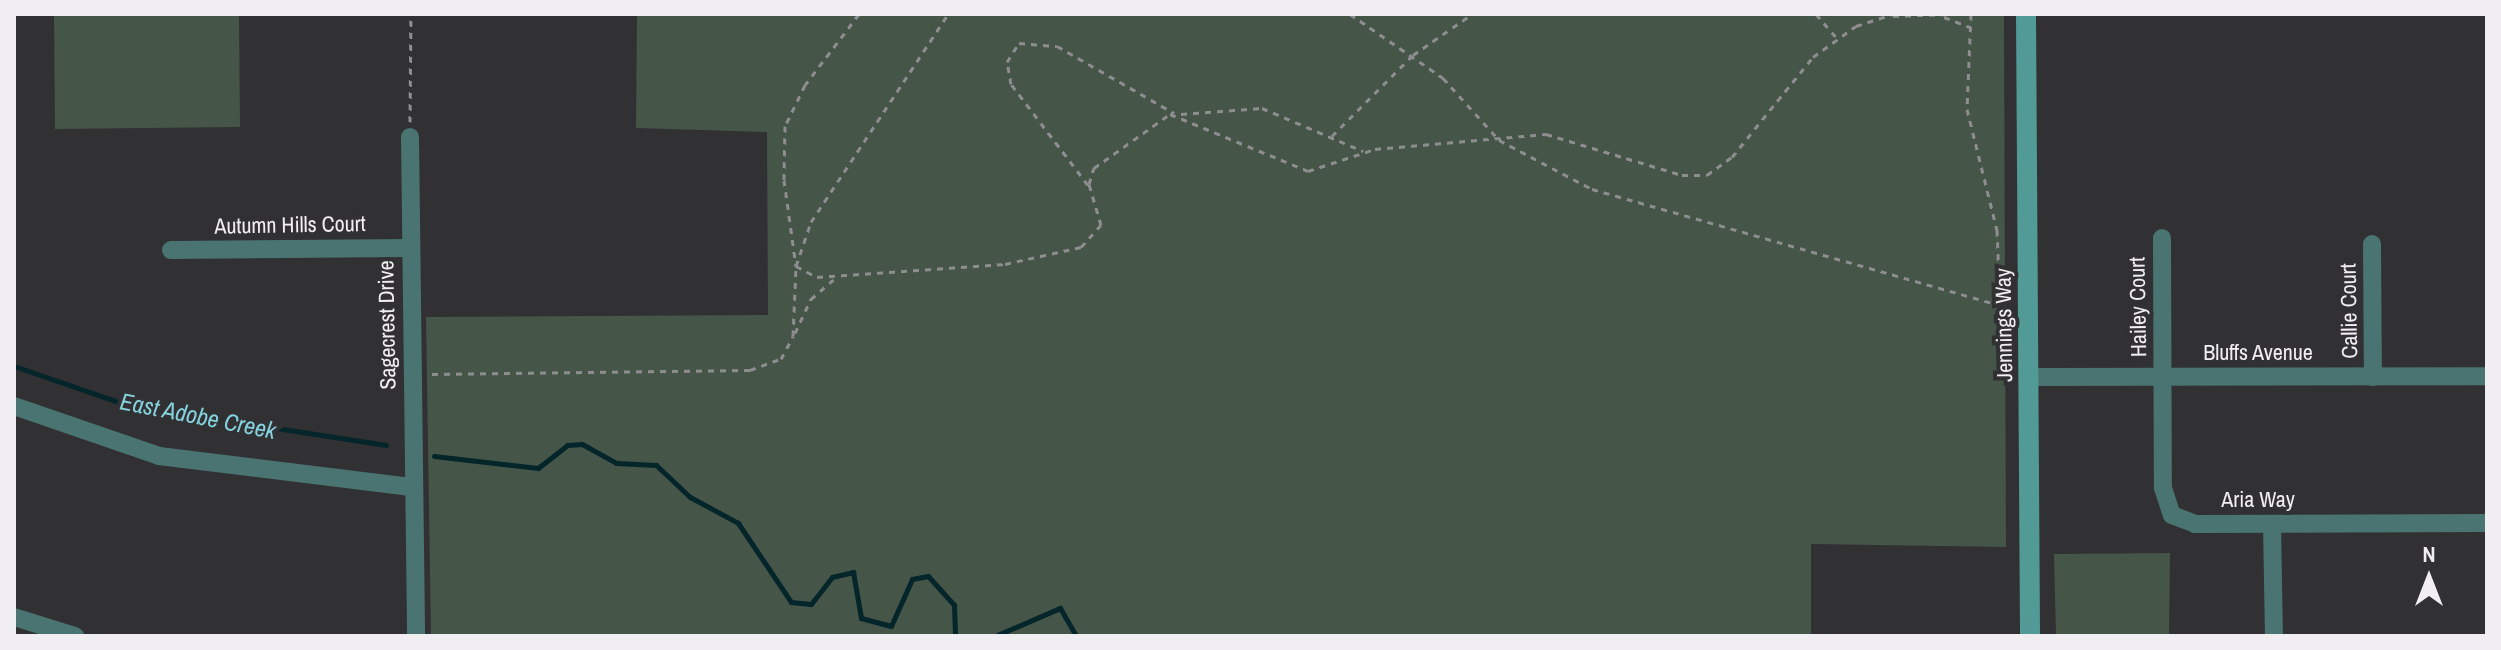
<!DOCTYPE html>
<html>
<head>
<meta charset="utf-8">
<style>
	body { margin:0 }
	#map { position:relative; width:2501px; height:650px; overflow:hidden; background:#313032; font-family:"Archivo Narrow",sans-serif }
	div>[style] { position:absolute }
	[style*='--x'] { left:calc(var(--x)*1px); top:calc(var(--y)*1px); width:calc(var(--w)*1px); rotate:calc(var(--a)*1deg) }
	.green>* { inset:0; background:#455548 }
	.stream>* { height:5px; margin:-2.5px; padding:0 2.5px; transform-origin:2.5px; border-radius:2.5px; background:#04252a }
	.path>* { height:3px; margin-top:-1.5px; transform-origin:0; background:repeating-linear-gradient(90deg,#8e8d8f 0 6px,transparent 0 12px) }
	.street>* { height:18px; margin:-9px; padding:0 9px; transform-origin:9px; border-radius:9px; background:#497471 }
	.secondary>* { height:20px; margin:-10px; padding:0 10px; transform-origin:10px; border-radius:10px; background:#519a96 }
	span { translate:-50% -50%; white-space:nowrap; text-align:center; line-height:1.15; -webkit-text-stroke:8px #313032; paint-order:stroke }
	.street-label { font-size:22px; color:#f0eef0 }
	.water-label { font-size:24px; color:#85d2df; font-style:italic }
	.frame { position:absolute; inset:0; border:16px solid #f0eef0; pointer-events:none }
	.north { position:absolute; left:2389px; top:538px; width:80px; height:80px; -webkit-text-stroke:6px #313032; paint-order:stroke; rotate:0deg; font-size:22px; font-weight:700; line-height:32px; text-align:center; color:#f0eef0 }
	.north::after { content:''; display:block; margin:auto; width:28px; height:36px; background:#f0eef0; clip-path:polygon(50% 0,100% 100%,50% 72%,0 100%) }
</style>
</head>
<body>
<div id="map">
	<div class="green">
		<i style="clip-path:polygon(54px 14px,239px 14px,240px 127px,55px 129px)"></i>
		<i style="clip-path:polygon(637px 14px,2004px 14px,2006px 547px,1811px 544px,1811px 636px,431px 636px,426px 317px,768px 315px,767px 132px,636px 128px)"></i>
		<i style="clip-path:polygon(2170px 553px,2169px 636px,2056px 636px,2054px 554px)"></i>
	</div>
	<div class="stream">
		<i style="--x:14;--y:366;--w:120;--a:19"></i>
		<i style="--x:127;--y:405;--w:262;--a:8.8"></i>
		<i style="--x:434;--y:456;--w:105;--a:6.6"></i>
		<i style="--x:538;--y:468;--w:37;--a:-38"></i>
		<i style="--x:567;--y:445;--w:15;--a:-4"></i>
		<i style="--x:582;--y:444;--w:39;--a:29"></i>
		<i style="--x:616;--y:463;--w:40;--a:2.9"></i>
		<i style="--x:656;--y:465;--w:47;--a:43.3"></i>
		<i style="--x:690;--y:497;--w:55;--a:28.4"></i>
		<i style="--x:738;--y:523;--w:95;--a:56.1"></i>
		<i style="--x:791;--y:602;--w:20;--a:6"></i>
		<i style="--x:811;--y:604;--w:34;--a:-52"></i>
		<i style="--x:832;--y:577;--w:22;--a:-13"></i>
		<i style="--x:853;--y:572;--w:47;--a:80.1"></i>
		<i style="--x:861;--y:618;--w:31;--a:15"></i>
		<i style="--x:891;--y:626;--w:51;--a:-65.9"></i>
		<i style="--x:912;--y:579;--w:16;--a:-11"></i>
		<i style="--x:928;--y:576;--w:39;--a:48"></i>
		<i style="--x:954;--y:605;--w:31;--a:88"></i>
		<i style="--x:995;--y:636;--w:71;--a:-23.3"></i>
		<i style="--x:1060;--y:608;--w:32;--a:60"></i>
	</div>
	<div class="path">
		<i style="--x:859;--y:14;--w:89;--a:127.3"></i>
		<i style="--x:805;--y:85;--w:46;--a:116"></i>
		<i style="--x:785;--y:126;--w:54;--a:91.1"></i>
		<i style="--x:784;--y:180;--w:87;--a:82.1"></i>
		<i style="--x:796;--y:266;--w:24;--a:28"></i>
		<i style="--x:817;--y:277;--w:188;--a:-4"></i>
		<i style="--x:1005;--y:264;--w:78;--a:-12.6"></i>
		<i style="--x:1081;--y:247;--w:30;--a:-48"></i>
		<i style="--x:1101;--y:225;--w:43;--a:-106.3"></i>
		<i style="--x:1089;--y:184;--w:17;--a:-73"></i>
		<i style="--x:1094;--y:168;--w:93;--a:-35.4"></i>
		<i style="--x:1170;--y:114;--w:149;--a:22.4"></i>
		<i style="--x:1308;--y:171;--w:71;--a:-18.2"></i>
		<i style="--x:1375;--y:149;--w:172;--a:-5"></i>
		<i style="--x:1546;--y:134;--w:142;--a:16.8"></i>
		<i style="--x:1682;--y:175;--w:25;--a:0"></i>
		<i style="--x:1707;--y:175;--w:31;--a:-36"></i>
		<i style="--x:1732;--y:157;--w:129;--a:-51"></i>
		<i style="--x:1813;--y:57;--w:53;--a:-35.8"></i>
		<i style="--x:1856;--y:26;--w:38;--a:-18"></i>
		<i style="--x:1350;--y:14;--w:113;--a:34.5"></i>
		<i style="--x:1443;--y:78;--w:84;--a:47.9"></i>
		<i style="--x:1499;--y:140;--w:105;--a:27.8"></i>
		<i style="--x:1592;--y:189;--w:434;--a:15.9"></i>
		<i style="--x:1816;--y:14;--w:32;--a:49"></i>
		<i style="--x:1971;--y:14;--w:95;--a:92.4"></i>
		<i style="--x:1967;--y:109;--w:125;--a:76.1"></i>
		<i style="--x:1997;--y:230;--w:76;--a:87.7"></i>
		<i style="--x:1893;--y:16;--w:60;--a:-1.9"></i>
		<i style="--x:1944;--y:17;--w:28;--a:21"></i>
		<i style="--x:1181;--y:114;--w:81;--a:-4.2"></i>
		<i style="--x:1262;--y:108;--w:110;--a:23.1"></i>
		<i style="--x:410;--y:122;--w:108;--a:-89.5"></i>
		<i style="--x:1332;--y:136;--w:115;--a:-45"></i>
		<i style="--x:1413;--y:55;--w:72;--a:-34.8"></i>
		<i style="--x:1088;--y:185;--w:127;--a:-127.3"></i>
		<i style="--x:1011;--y:84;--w:22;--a:-100"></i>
		<i style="--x:1007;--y:62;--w:22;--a:-58"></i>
		<i style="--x:1019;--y:43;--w:38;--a:5"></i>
		<i style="--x:1057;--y:46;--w:135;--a:29.8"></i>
		<i style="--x:795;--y:333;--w:38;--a:-65"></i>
		<i style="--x:811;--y:299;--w:30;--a:-41"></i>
		<i style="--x:432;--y:374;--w:318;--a:-0.7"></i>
		<i style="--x:750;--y:370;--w:33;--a:-20"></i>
		<i style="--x:781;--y:359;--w:26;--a:-62"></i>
		<i style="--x:793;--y:336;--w:70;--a:-87.5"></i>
		<i style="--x:796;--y:266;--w:46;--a:-71.2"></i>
		<i style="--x:811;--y:222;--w:249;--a:-56.6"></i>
	</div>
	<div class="street">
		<i style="--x:410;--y:137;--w:499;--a:89.3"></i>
		<i style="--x:2162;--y:238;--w:250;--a:89.8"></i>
		<i style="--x:2163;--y:488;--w:28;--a:72"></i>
		<i style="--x:2172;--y:515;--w:25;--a:21"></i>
		<i style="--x:2195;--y:524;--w:292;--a:-0.2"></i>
		<i style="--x:2372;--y:244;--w:133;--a:89.6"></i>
		<i style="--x:171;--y:250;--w:240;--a:-0.5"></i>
		<i style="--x:2029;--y:377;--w:458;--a:-0.1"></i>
		<i style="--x:14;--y:406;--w:153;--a:19"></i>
		<i style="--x:159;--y:456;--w:256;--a:7"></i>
		<i style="--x:2272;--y:524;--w:112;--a:89"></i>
		<i style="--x:14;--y:617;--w:64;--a:17.3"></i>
	</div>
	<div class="secondary">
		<i style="--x:2026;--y:14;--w:622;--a:89.63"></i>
	</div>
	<div class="street-label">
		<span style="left:290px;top:225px;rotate:-1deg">Autumn Hills Court</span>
		<span style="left:2138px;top:307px;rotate:-91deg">Hailey Court</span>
		<span style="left:2349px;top:311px;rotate:-91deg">Callie Court</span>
		<span style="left:387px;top:325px;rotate:-91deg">Sagecrest Drive</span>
		<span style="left:2004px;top:325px;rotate:-91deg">Jennings Way</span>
		<span style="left:2258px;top:353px">Bluffs Avenue</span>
		<span style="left:2258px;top:500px">Aria Way</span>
	</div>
	<div class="water-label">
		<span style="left:198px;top:416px;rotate:11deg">East Adobe Creek</span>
	</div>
	<div class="frame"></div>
	<div class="north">N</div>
</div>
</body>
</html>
